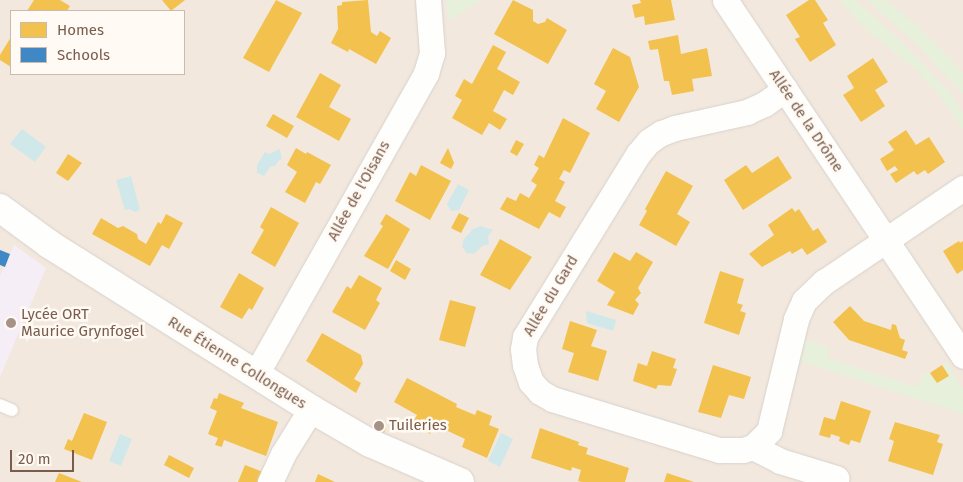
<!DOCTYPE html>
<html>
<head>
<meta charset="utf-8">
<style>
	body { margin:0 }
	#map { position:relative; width:963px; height:482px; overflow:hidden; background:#f9f5f0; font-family:"Fira Sans",sans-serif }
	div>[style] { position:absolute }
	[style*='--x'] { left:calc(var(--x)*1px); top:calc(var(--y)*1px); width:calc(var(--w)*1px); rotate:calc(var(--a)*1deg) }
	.residential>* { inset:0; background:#f2e8de }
	.education>* { inset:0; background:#f6eef6 }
	.green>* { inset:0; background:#e7f0db }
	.water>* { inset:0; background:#d0e8ea }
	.homes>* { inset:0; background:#f2c14e }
	.schools>* { inset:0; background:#3f88c5 }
	.roads { filter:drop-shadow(0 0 1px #d7d1cb) drop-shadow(0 0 1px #d7d1cb) }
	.service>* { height:12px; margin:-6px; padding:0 6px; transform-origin:6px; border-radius:6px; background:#fefefd }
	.minor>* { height:25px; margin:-12.5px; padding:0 12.5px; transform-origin:12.5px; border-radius:12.5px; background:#fefefd }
	.secondary>* { height:28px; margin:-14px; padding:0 14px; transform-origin:14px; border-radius:14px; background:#fefefd }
	.dots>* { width:14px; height:14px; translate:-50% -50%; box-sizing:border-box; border:2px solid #fffaf3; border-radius:50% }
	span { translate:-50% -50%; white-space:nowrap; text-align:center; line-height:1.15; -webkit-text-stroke:5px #fffaf3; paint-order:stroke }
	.street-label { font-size:15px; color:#7a5c4d }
	.poi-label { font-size:15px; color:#7a5c4d }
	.left { translate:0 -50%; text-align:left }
	.legend { position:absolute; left:10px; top:10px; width:175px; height:65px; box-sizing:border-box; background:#fffaf3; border:1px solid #cabbb1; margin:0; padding:6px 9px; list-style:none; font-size:15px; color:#7a5c4d }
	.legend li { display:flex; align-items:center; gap:10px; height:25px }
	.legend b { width:25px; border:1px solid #cabbb1 }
	.scale { position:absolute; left:10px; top:450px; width:64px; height:22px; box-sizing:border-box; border:2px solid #7a5c4d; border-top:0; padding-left:6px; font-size:15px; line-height:18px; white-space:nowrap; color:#7a5c4d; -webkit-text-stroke:4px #fffaf3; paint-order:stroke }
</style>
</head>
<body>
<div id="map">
	<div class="residential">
		<i style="clip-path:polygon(evenodd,0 0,963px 0,963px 482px,0 482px,0 0,11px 11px,184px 11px,184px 74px,11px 74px,11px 11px)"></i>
	</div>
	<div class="education">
		<i style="clip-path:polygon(14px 245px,46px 268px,0 377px,0 276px)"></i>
	</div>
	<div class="green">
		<i style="clip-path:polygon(446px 0,481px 0,449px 21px)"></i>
		<i style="clip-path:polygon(838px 0,856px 0,909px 49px,950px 93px,963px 112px,963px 129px,938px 94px,916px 70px,869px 32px)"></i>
		<i style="clip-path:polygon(867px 0,886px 0,911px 20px,963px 72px,963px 94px,914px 42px)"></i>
		<i style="clip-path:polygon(805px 340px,829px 348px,827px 358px,917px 387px,924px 373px,930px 373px,938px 383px,949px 376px,942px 365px,946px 362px,963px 388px,963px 414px,800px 361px)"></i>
	</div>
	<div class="water">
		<i style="clip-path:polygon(22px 129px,46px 147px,35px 162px,10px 144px)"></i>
		<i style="clip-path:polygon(280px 149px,282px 160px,280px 159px,275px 166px,271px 166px,264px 176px,257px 173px,257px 165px,265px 152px,269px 154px)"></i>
		<i style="clip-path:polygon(131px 176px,140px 210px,135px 212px,129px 209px,125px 210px,116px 180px)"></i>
		<i style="clip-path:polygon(458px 184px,469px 190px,459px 210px,451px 211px,447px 204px)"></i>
		<i style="clip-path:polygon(481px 226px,493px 230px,488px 236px,489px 244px,482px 246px,474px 254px,467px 253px,462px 247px,464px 239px,473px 229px)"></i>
		<i style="clip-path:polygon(586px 311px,616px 320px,613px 331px,587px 323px)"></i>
		<i style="clip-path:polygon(501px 433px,513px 439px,500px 467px,488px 461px)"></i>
		<i style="clip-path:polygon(120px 434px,132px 439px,121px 466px,109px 461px)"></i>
	</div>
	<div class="homes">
		<i style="clip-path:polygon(34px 0,60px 0,70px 6px,67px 11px,27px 11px)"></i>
		<i style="clip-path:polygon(162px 0,185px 0,171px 11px)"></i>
		<i style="clip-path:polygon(276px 0,302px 13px,269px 72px,243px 58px)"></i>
		<i style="clip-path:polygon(368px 0,371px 32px,377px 36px,380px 31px,391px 38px,376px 64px,349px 49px,348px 52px,331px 43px,338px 29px,337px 6px,342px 5px,342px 2px)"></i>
		<i style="clip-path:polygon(513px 0,533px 10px,533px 21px,538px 24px,545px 22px,547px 18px,567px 30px,548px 64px,494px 34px)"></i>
		<i style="clip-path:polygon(640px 0,671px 0,675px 20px,645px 25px,644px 16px,635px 18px,632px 5px,641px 3px)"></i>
		<i style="clip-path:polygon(809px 0,815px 0,828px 20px,823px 23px,836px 45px,810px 62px,795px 39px,800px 37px,786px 15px)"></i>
		<i style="clip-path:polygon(678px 35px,681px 54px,707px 48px,712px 76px,692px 79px,694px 91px,672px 95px,669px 81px,664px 81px,658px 49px,650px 50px,648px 41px)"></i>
		<i style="clip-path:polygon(11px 37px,11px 67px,0 60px,0 55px)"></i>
		<i style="clip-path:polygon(493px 45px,506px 52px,497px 69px,520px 82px,513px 95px,504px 90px,493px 111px,507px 119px,500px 130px,489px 123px,482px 135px,452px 118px,462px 100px,455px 96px,464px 79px,472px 84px)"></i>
		<i style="clip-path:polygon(613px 48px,630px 57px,639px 87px,619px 122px,596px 109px,606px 91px,594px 84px)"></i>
		<i style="clip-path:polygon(873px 58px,888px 82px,875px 90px,885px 106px,861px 122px,843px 95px,854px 88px,847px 76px)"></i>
		<i style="clip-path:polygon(320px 73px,341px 85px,329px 107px,351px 119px,339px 141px,296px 117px)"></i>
		<i style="clip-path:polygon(273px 114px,294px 126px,287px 138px,266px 126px)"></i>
		<i style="clip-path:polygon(563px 118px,590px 133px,570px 173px,564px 170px,559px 179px,565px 182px,555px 201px,566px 207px,560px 218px,549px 212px,539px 229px,500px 209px,507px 197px,516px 201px,520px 193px,529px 198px,537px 185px,531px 181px,539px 168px,534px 165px,539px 155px,544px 158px)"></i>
		<i style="clip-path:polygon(906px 130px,916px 145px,929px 137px,945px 162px,928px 174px,925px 170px,917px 175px,914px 171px,896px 183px,890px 174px,898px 170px,895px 166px,887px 171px,880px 159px,894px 150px,888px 142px)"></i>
		<i style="clip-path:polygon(516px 140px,524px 144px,517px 156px,510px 152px)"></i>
		<i style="clip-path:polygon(296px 148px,306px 154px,307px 152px,331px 165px,320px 184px,316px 182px,305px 203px,285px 192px,297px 172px,287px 165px)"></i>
		<i style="clip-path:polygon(448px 148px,454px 163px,451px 169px,440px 163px)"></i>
		<i style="clip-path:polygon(68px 154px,82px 163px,68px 181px,56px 173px)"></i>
		<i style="clip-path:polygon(778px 156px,792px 178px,743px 210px,724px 180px,746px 165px,752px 173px)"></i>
		<i style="clip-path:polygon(421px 165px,451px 181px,430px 220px,395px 201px,410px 172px,416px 176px)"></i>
		<i style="clip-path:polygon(666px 171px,693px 186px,677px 214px,690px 222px,676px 246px,639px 225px,647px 211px,645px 209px)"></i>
		<i style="clip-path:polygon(271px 207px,299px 223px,275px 267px,251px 253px,264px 230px,260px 227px)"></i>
		<i style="clip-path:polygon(792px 208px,795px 212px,799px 209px,813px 231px,818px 228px,827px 242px,807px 255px,802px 248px,792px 254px,790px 251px,762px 267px,749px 254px,774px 235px,768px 225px)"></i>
		<i style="clip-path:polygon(459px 213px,469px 218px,461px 233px,451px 228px)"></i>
		<i style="clip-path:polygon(166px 214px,183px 223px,169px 249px,162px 245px,150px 266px,92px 234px,101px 218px,118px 228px,123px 226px,137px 234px,138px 239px,146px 244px,158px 222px,161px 224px)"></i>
		<i style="clip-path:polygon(386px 214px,410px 229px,388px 269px,364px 256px,383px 226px,380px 224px)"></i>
		<i style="clip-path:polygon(500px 239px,532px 257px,510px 290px,480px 275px)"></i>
		<i style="clip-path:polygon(959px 241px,960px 243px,963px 241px,963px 270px,957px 274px,943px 251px)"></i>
		<i style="clip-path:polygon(614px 252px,630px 261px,636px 252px,653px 262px,638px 288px,641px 293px,635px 300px,639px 304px,633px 315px,607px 305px,615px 292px,597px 281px)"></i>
		<i style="clip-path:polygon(396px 260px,411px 269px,405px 280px,390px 271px)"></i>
		<i style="clip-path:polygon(720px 271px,744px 279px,737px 303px,743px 305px,740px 311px,746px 313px,739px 335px,704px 323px)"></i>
		<i style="clip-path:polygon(239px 273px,264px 288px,252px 310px,249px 308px,242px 319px,220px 307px)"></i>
		<i style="clip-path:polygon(359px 275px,382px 288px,376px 300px,380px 303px,365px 330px,332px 312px,347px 286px,351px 289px)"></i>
		<i style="clip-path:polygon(450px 300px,476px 307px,465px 347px,439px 340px)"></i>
		<i style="clip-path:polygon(850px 306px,864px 321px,891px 330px,892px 324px,896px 325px,900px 338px,905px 340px,902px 350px,908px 352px,905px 359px,849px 340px,833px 322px)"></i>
		<i style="clip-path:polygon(570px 321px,597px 330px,591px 346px,607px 351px,598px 381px,568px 372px,574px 353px,562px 349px)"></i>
		<i style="clip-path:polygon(322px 333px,361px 355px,363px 364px,354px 379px,361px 383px,356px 393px,306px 361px)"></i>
		<i style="clip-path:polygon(652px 351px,676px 359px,673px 368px,677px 369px,671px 386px,658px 385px,656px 389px,633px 381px,638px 363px,647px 366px)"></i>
		<i style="clip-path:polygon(713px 365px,751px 377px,744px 399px,729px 395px,721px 418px,698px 412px)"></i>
		<i style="clip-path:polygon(942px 365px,949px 376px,937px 383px,930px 373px)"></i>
		<i style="clip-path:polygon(407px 378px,457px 404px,456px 407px,475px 415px,477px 410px,492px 416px,489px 425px,499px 429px,487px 458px,462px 447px,465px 439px,435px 425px,430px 434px,412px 424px,417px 415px,394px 402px)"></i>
		<i style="clip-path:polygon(219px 393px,244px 403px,241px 408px,278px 422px,266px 456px,224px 440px,222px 447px,215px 445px,218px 438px,208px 434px,217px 411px,210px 408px,214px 398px,217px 399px)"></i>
		<i style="clip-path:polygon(841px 401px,871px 411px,860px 443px,851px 440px,849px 445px,839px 441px,840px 437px,831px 434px,830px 438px,819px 435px,824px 417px,835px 420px)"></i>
		<i style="clip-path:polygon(84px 413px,107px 422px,92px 460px,64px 449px,68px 439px,72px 441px)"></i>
		<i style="clip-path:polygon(374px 422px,386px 428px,384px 433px,372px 427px)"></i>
		<i style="clip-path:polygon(895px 422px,940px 435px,937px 442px,943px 444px,933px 475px,888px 461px,894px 441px,889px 439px)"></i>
		<i style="clip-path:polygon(540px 428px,579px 442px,578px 445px,588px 448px,586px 454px,629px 468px,625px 482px,582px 482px,578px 481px,581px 470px,572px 467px,571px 471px,531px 458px)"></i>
		<i style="clip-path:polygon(169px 455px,194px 468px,189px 478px,164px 465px)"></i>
		<i style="clip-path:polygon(245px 465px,263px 472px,259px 482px,238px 482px)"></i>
		<i style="clip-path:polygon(59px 473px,82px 482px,55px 482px)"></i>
		<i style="clip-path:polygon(667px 473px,694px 482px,664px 482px)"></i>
		<i style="clip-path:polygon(318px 474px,335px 482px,315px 482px)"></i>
	</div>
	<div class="schools">
		<i style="clip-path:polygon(0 250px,10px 254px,5px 267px,0 265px)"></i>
	</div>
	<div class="roads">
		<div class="service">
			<i style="--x:0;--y:405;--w:13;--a:23"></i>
		</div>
		<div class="minor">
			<i style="--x:725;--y:0;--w:428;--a:56.2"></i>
			<i style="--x:785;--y:89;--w:26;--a:144"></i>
			<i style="--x:764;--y:104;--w:19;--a:155"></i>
			<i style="--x:747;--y:112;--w:74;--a:167.5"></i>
			<i style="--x:675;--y:128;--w:15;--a:160"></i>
			<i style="--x:661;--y:133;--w:14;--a:146"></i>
			<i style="--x:649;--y:141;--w:17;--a:130"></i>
			<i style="--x:638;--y:154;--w:215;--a:121.7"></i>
			<i style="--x:525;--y:337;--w:12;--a:99"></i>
			<i style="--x:523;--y:349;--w:16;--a:83"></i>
			<i style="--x:525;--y:365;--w:18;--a:71"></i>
			<i style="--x:531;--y:382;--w:13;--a:48"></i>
			<i style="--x:540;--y:392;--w:14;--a:30"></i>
			<i style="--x:552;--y:399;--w:175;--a:17"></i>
			<i style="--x:719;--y:450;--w:24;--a:0"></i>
			<i style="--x:743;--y:450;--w:10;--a:-17"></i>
			<i style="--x:753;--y:447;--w:23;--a:-45"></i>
			<i style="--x:769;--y:431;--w:115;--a:-76.4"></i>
			<i style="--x:796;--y:319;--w:20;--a:-66"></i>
			<i style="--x:804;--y:301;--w:28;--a:-44"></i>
			<i style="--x:824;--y:282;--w:168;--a:-34.1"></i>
			<i style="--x:256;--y:374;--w:346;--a:-60.5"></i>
			<i style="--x:426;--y:73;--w:21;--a:-73"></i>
			<i style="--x:432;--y:53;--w:53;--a:-94.3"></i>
			<i style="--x:753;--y:447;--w:30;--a:27"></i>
			<i style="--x:780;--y:461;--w:59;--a:16.9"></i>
			<i style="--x:270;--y:482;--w:31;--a:-65"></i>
			<i style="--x:283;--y:454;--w:53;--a:-58.1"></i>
		</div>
		<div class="secondary">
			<i style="--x:0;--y:208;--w:61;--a:36.3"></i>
			<i style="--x:49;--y:244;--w:310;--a:32.2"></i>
			<i style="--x:311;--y:409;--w:68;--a:30"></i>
			<i style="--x:370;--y:443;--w:98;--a:23.4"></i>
		</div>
	</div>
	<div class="dots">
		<i style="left:11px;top:323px;background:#a69286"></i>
		<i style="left:379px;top:426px;background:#a69286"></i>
	</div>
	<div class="street-label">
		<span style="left:806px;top:121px;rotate:56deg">Allée de la Drôme</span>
		<span style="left:359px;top:191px;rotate:-61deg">Allée de l'Oisans</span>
		<span style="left:551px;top:296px;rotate:-59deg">Allée du Gard</span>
		<span style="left:237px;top:363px;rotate:32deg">Rue Étienne Collongues</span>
	</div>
	<div class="poi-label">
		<span class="left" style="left:21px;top:323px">Lycée ORT<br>Maurice Grynfogel</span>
		<span class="left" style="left:389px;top:426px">Tuileries</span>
	</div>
	<ul class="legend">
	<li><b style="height:14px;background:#f2c14e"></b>Homes</li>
	<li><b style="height:14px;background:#3f88c5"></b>Schools</li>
	</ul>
	<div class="scale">20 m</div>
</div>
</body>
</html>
